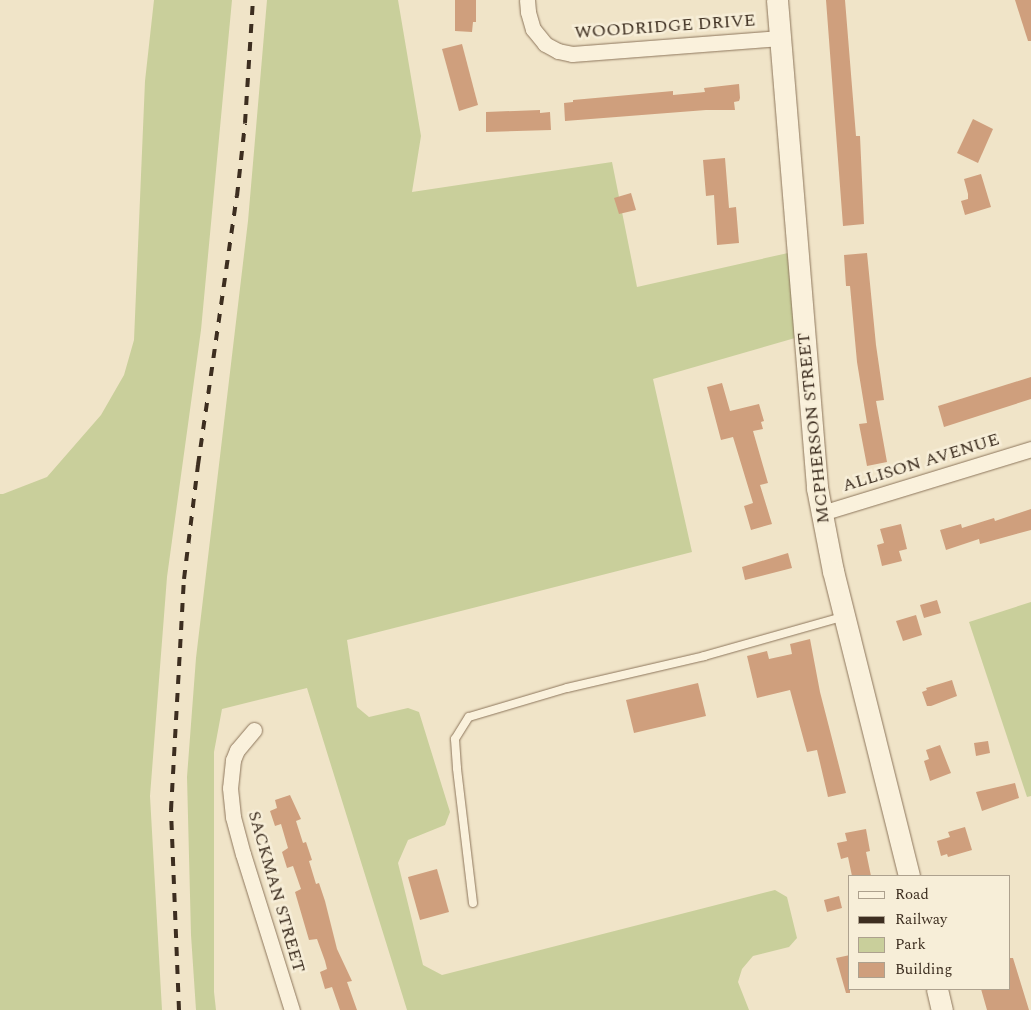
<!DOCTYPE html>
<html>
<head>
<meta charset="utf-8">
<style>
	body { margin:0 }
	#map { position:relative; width:1031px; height:1010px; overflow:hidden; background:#f0e4c8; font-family:Spectral,serif }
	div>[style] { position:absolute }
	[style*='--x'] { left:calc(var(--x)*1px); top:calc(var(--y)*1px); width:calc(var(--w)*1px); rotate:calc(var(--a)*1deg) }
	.green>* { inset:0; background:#c9cf9b }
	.building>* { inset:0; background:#cf9f7d }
	.roads { filter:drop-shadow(0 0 1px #8d765c) drop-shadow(0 0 1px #8d765c) }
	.lane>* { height:8px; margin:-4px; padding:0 4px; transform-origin:4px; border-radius:4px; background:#faf1dc }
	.street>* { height:15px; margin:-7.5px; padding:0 7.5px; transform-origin:7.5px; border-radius:7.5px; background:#faf1dc }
	.secondary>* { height:21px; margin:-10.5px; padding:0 10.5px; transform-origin:10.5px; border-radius:10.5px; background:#faf1dc }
	.rail>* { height:4px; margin-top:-2px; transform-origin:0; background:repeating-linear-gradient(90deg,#3d2e20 0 9px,transparent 0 18px) }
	span { translate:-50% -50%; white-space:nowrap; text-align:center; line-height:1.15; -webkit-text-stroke:5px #f7eed8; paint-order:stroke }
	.street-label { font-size:18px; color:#3d2e20 }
	.legend { position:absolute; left:848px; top:875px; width:162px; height:115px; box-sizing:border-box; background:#f7eed8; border:1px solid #ada18e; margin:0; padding:6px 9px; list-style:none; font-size:15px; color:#3d2e20 }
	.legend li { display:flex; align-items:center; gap:10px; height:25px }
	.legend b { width:25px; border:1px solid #ada18e }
</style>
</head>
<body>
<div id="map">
	<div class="green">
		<i style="clip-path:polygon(154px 0,232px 0,201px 330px,167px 577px,150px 796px,162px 1010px,0 1010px,0 494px,3px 494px,47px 477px,101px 415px,124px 375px,134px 340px,145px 81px)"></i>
		<i style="clip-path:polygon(267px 0,398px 0,421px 136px,412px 192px,612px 162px,637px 287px,788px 253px,795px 338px,653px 379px,692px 552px,347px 640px,357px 707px,369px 717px,408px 708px,419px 712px,450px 812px,445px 825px,408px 840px,398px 863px,423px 965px,442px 975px,775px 890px,787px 897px,797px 938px,789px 947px,753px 956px,742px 969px,738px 982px,749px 1010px,407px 1010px,307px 688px,222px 709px,214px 752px,214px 992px,216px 1010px,196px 1010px,191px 935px,187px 777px,196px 658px,248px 221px)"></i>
		<i style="clip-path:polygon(1031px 602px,1031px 796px,1027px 797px,969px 622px)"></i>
	</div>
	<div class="building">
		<i style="clip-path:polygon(455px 0,476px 0,476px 22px,473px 22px,472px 32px,455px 31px)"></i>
		<i style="clip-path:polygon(826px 0,845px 0,856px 136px,860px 136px,864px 224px,843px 226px)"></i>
		<i style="clip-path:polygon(1015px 0,1031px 0,1031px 41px,1028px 41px)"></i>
		<i style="clip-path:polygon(462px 44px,478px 105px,459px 111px,442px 49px)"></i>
		<i style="clip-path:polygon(739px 84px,740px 98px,739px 101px,734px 102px,735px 110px,706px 110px,565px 121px,564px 103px,573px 102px,573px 100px,673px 91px,673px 95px,705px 92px,704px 88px)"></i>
		<i style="clip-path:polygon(540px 110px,540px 113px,550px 112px,551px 130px,486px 132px,486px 112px)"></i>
		<i style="clip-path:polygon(973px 119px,993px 129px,978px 163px,957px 153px)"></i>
		<i style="clip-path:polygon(725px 158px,729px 208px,736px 207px,739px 243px,717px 245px,714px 195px,706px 196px,703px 160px)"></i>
		<i style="clip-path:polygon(981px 174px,991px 207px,965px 215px,961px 201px,968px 199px,968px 194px,964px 179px)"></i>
		<i style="clip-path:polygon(631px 193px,636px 210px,619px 214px,614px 198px)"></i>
		<i style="clip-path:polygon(867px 253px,876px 345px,884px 400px,876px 401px,887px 462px,867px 466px,859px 424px,867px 423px,857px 362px,850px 286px,846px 286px,844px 255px)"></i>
		<i style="clip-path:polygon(1031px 377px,1031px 399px,944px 427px,938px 406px)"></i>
		<i style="clip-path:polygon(722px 383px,730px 411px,759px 404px,764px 421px,761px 422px,763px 429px,753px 431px,768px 483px,760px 485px,772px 524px,751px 530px,744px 506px,753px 503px,733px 437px,721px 440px,707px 387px)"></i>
		<i style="clip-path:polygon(1031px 509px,1031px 530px,980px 544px,979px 539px,946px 550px,940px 530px,961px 524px,962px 528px,994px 518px,995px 521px)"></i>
		<i style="clip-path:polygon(901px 524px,907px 549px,899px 551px,902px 561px,882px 566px,877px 545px,884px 543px,880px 529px)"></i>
		<i style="clip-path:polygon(788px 553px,792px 568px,745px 580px,742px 567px)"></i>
		<i style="clip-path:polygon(937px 600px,941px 613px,924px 618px,920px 605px)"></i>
		<i style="clip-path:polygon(916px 615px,922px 635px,903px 641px,896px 621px)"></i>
		<i style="clip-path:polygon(810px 639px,820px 692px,846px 793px,828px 797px,817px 750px,807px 752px,790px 690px,757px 698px,747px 656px,767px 651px,769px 659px,792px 654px,790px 644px)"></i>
		<i style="clip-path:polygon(952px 680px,957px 696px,931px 706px,927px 706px,922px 692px,927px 690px,926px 688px)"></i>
		<i style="clip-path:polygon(698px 683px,706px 716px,634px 733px,626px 700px)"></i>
		<i style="clip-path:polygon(988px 741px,990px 753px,976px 756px,974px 743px)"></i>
		<i style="clip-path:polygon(940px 745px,951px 773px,930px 781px,924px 761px,929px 759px,926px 750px)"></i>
		<i style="clip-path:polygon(1015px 783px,1019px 798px,982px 811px,976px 792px)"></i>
		<i style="clip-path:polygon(290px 795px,301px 819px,296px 821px,303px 843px,306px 842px,312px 860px,309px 861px,316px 884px,319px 883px,325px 901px,337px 949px,352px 981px,347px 982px,357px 1010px,340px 1010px,332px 987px,325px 989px,320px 972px,327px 969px,325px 961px,317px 939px,309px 940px,295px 892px,301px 889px,293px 866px,287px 868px,282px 852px,288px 848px,281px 824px,275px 826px,270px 811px,277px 808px,275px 800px)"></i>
		<i style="clip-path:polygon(965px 827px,972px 850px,948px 857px,947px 854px,941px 856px,937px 841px,950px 837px,948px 832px)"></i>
		<i style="clip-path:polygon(866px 829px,870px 851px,866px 852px,871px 876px,852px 876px,848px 857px,841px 859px,837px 843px,847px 841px,845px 833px)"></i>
		<i style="clip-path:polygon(437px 869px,449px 912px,420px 920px,408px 877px)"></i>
		<i style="clip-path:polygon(839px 896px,842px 908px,827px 912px,824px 900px)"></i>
		<i style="clip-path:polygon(850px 955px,850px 993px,846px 993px,836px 958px)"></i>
		<i style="clip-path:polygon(1010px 958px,1013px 958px,1029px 1010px,987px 1010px,981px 989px,1010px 989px)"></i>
	</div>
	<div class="roads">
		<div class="lane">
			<i style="--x:473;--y:903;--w:136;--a:-96.8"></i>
			<i style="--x:457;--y:768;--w:29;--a:-94"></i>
			<i style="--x:455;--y:739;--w:26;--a:-58"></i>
			<i style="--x:469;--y:717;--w:102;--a:-16.5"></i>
			<i style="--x:567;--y:688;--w:141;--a:-13.1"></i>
			<i style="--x:704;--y:656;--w:143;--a:-15.8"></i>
		</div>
		<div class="street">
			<i style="--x:527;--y:0;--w:12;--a:85"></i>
			<i style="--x:528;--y:12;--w:18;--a:74"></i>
			<i style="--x:533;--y:29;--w:19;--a:51"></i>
			<i style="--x:545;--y:44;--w:15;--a:28"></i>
			<i style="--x:558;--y:51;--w:14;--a:12"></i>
			<i style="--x:572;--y:54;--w:209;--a:-4.4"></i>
			<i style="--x:822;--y:513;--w:219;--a:-17"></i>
			<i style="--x:254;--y:730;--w:26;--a:130"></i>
			<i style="--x:237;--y:750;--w:11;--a:112"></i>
			<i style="--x:233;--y:760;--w:28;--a:96"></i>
			<i style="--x:230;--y:788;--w:29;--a:84"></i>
			<i style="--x:233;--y:817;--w:38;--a:75"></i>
			<i style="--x:243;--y:854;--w:164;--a:72.6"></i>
		</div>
		<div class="secondary">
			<i style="--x:777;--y:0;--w:490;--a:85.3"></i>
			<i style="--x:817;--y:488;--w:85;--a:79.1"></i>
			<i style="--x:833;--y:571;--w:314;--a:76"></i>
			<i style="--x:937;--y:989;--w:22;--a:77"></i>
		</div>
	</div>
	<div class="rail">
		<i style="--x:179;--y:1010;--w:200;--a:-92.3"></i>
		<i style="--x:171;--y:810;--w:231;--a:-86.8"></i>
		<i style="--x:184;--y:579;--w:115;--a:-83"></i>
		<i style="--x:198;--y:465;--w:272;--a:-81.8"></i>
		<i style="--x:237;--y:196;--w:73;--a:-83.7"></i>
		<i style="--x:245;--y:123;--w:123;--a:-86.3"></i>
	</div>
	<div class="street-label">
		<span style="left:665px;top:27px;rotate:-4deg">WOODRIDGE DRIVE</span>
		<span style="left:814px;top:428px;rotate:-96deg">MCPHERSON STREET</span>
		<span style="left:921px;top:463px;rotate:-17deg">ALLISON AVENUE</span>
		<span style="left:276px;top:892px;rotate:74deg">SACKMAN STREET</span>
	</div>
	<ul class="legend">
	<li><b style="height:6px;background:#faf1dc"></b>Road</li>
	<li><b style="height:6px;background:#3d2e20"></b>Railway</li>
	<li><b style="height:14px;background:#c9cf9b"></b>Park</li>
	<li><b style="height:14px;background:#cf9f7d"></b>Building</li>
	</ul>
</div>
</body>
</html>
